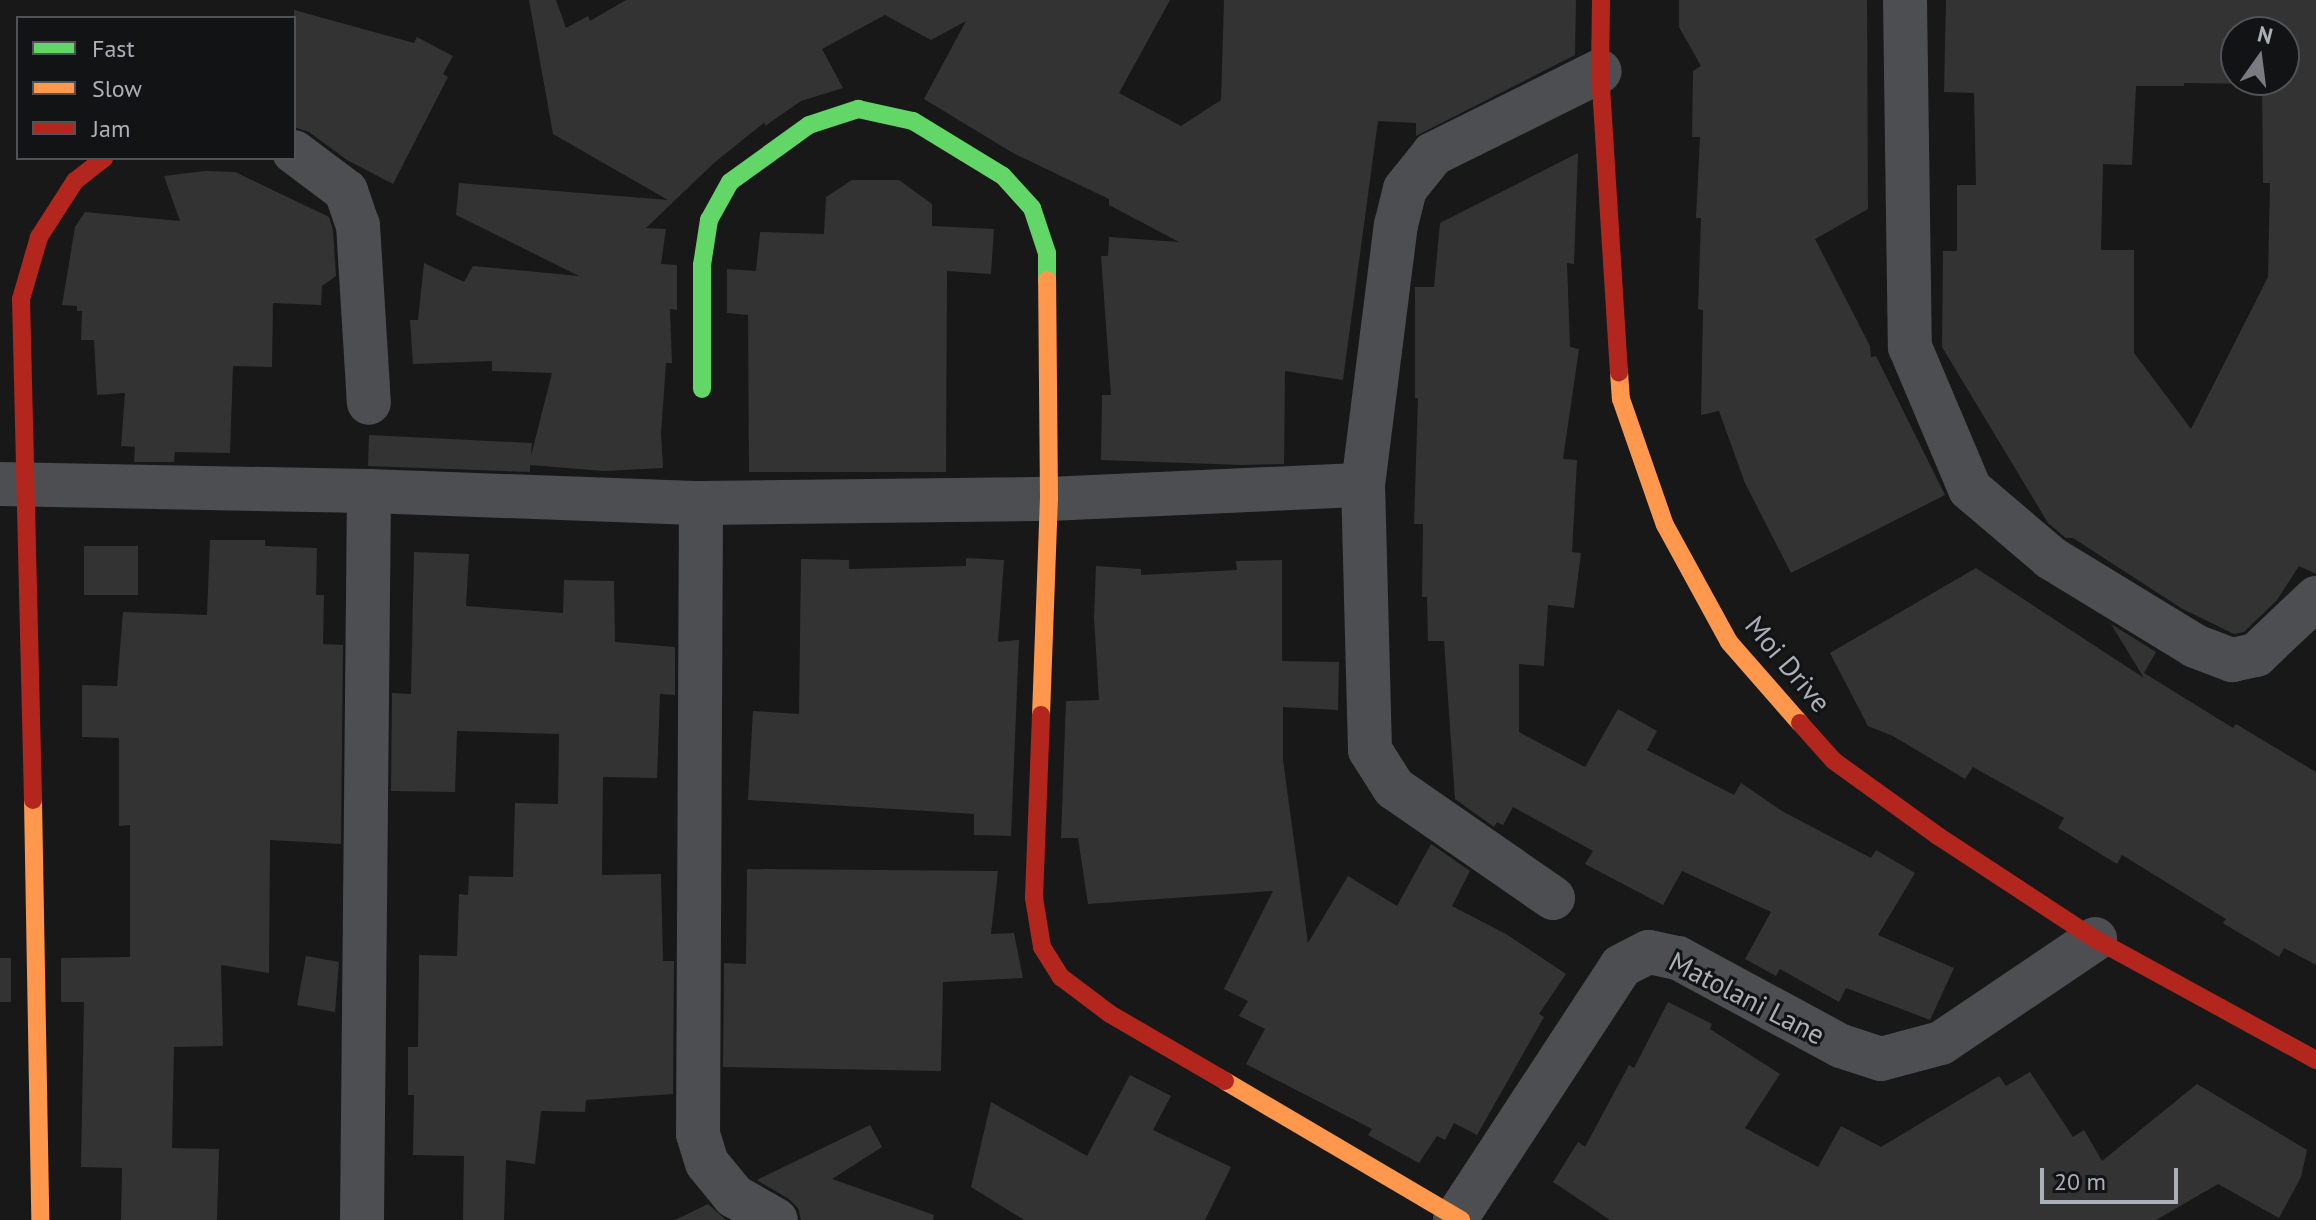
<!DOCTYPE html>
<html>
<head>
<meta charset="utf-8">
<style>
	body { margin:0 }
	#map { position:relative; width:2316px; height:1220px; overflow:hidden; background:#181819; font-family:"PT Sans",sans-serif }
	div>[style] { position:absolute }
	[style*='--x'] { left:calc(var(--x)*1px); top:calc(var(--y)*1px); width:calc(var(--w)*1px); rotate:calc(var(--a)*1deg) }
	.building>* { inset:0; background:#333334 }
	.street>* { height:44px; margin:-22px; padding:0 22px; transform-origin:22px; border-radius:22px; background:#4d4e51 }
	.fast>* { height:18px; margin:-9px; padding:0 9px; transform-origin:9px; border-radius:9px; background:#63d668 }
	.slow>* { height:18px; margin:-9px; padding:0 9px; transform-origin:9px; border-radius:9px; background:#ff974d }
	.jam>* { height:18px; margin:-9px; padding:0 9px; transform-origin:9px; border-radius:9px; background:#b3261e }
	span { translate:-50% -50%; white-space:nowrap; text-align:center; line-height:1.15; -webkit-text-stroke:6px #121314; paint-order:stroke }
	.street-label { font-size:28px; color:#abb0b8 }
	.legend { position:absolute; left:16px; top:16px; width:280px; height:144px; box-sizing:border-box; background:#121314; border:2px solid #4f5256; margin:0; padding:10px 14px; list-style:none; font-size:24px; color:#abb0b8 }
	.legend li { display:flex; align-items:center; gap:16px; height:40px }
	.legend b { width:40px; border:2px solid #4f5256 }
	.north { position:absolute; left:2220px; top:16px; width:80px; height:80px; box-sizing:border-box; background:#121314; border:2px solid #4f5256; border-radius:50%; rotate:14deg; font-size:22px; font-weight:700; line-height:32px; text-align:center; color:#abb0b8 }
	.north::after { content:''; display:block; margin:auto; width:28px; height:36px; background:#787b80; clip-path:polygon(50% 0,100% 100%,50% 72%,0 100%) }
	.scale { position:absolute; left:2040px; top:1168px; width:138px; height:36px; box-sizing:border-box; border:4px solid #abb0b8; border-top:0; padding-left:10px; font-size:24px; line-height:28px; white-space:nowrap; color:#abb0b8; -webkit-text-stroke:6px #121314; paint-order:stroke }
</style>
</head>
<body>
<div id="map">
	<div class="building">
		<i style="clip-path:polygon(529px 0,556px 0,566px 28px,588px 16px,590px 21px,626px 0,1170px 0,1119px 93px,1181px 126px,1221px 100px,1224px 0,1576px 0,1575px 55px,1416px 136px,1416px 123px,1378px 121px,1343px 380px,1285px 371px,1284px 464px,1241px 465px,1101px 460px,1102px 395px,1111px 395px,1101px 256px,1108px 256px,1109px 237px,1179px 242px,1109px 205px,1109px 199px,1013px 153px,924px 99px,966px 21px,931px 40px,885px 15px,822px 49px,843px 88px,801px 101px,765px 126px,765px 122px,715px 162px,646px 228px,666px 229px,661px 264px,677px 265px,677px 310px,670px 309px,672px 363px,666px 363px,661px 433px,663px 468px,604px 471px,530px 465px,530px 472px,368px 466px,369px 435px,532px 443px,531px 456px,552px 373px,492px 371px,492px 361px,413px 364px,410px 320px,418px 320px,424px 263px,464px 282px,473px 266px,579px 276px,456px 215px,459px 183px,668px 200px,553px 134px)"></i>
		<i style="clip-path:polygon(1679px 0,1867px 0,1868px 209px,1815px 239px,1870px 346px,1871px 357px,1876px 356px,1945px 495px,1791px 573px,1745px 483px,1719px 411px,1701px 415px,1703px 310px,1698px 309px,1701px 218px,1696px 218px,1700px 137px,1692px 137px,1693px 71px,1701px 66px,1679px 27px)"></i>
		<i style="clip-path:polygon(evenodd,1946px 0,2316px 0,2316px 574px,2299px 566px,2277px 600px,2244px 632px,2234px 634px,2181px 608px,2073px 538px,2066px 538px,2048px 523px,1942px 347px,1943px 251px,1957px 251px,1957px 185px,1976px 185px,1974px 93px,1944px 92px,1946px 0,2236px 32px,2284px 32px,2284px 80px,2236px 80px,2236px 32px,1946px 0,2184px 83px,2262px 84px,2263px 183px,2270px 183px,2268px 277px,2191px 429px,2134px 353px,2134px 250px,2101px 250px,2103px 164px,2132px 165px,2136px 86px,2184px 86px,2184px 83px)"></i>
		<i style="clip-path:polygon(294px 10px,414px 43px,417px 37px,453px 56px,443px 74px,448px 77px,393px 184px,347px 160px,309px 132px,294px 127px)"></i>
		<i style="clip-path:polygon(1578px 153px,1574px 264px,1567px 263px,1570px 347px,1579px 349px,1563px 459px,1577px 460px,1572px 552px,1581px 553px,1574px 608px,1548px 605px,1544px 666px,1519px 664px,1519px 732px,1585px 767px,1618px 709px,1657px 731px,1647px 750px,1734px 795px,1741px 783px,1782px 811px,1871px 858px,1876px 850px,1915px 873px,1878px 935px,1954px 968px,1930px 1020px,1846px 988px,1839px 1002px,1780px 969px,1776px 976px,1745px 959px,1771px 912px,1682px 871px,1663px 905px,1585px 864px,1593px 851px,1513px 807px,1503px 825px,1497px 822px,1494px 827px,1455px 799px,1444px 641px,1428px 641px,1427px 597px,1422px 597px,1423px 524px,1414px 524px,1418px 398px,1415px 398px,1415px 287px,1434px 287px,1440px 223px)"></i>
		<i style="clip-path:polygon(205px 171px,235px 172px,329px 217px,333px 230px,336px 276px,322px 286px,321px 305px,273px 303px,272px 367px,233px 366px,230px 453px,175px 452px,174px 462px,134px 462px,135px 447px,121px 446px,125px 393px,97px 395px,94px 340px,81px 340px,82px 311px,77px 311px,77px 306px,62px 305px,75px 227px,85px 212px,180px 221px,164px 176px)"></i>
		<i style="clip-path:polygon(852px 180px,899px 180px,932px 204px,932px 226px,994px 229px,991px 274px,947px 271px,946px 472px,749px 472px,748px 315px,727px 313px,727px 269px,756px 271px,760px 232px,824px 234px,826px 197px)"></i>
		<i style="clip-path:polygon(210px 540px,265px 540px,265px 546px,317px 548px,316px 595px,324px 595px,323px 644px,343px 645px,341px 844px,270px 840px,269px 973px,221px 965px,223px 1046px,174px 1047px,172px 1148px,219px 1149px,217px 1220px,121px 1220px,122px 1168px,81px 1167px,84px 1002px,61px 1002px,61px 958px,130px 957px,130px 825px,119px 826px,119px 738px,82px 737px,82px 685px,117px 686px,123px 612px,207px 615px)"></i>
		<i style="clip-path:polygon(84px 546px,138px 546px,138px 595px,84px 595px)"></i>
		<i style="clip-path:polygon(414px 552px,469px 554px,466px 606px,563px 613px,564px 580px,614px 581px,615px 642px,675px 647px,675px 695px,660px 694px,657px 778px,603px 777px,602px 875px,661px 874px,663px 961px,674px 961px,673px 1094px,586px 1100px,585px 1112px,541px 1111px,535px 1164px,506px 1160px,504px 1220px,463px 1220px,464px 1156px,413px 1155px,414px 1095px,408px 1095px,408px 1047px,418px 1047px,419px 955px,457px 956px,459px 894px,468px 895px,469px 876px,513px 877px,515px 803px,558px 804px,559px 734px,457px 731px,455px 792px,391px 791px,392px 693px,411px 694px)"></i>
		<i style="clip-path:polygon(966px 558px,1004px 560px,998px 642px,1019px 640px,1011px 836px,974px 835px,974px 814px,748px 800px,753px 711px,799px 714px,801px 559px,849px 560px,849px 569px,966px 566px)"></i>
		<i style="clip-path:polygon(1282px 560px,1282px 661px,1339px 662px,1338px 710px,1283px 707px,1283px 760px,1308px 943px,1348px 876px,1397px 906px,1431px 844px,1470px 871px,1452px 906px,1506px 934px,1566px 974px,1539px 1014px,1544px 1017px,1477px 1135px,1454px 1123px,1445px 1140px,1437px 1136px,1419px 1163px,1368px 1135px,1372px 1129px,1246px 1064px,1265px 1029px,1239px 1016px,1248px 1001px,1224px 989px,1273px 891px,1088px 904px,1078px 838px,1061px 838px,1066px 701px,1099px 700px,1094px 618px,1096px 566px,1141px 569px,1141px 575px,1237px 570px,1236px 561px)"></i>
		<i style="clip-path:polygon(1976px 568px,2144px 678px,2111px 624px,2156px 652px,2144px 673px,2233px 728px,2236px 724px,2316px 772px,2316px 965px,2284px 948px,2279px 957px,2223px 923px,2226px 919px,2122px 855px,2117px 864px,2058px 828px,2064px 818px,1973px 767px,1965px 779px,1893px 736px,1868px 726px,1830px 653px)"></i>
		<i style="clip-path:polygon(747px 869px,998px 871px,991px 934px,1014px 933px,1023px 978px,943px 982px,941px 1071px,723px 1067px,724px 963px,746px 964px)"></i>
		<i style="clip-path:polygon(306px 956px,339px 962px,335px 1012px,297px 1005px)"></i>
		<i style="clip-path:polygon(0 958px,11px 958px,11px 1002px,0 1002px)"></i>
		<i style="clip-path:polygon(1668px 1002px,1712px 1024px,1710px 1029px,1780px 1074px,1745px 1128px,1818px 1167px,1841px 1126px,1881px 1147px,1999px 1076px,2006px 1086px,2030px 1072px,2073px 1137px,2084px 1130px,2102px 1161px,2197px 1084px,2307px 1150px,2301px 1177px,2279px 1218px,2218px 1184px,2156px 1220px,1610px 1220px,1553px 1182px,1578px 1142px,1585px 1147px,1629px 1065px,1634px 1068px)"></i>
		<i style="clip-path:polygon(1130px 1075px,1171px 1096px,1153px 1130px,1231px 1167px,1205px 1220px,1024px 1220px,971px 1187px,991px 1102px,1087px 1156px)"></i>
		<i style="clip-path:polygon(870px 1125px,882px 1147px,832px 1179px,934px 1215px,933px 1220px,801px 1220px,798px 1208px,789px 1199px,757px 1180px)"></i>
		<i style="clip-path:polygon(708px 1204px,726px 1220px,675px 1220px)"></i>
	</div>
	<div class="street">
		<i style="--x:1905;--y:0;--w:347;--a:89.2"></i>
		<i style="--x:1910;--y:347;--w:154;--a:67.1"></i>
		<i style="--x:1970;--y:489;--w:106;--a:40.4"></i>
		<i style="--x:2051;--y:558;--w:169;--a:31.4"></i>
		<i style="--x:2195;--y:646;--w:40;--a:21"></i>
		<i style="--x:2232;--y:660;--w:25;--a:-12"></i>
		<i style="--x:2256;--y:655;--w:83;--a:-43.5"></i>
		<i style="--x:294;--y:152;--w:65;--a:36.9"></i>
		<i style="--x:346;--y:191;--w:36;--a:71"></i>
		<i style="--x:358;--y:225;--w:178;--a:86.5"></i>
		<i style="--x:0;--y:484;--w:369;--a:1.1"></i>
		<i style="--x:369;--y:491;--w:332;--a:2.1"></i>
		<i style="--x:701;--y:503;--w:348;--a:-0.7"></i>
		<i style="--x:1049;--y:499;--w:314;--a:-2.6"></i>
		<i style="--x:701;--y:503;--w:631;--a:90.27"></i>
		<i style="--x:698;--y:1134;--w:30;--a:73"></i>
		<i style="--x:707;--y:1163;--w:43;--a:50.7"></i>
		<i style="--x:734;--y:1196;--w:48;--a:29.7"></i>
		<i style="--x:1553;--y:898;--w:193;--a:-145.3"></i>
		<i style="--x:1394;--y:788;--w:45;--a:-122.3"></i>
		<i style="--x:1370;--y:750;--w:265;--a:-91.5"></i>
		<i style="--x:1363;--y:485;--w:262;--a:-82.8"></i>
		<i style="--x:1396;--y:225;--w:37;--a:-76"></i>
		<i style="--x:1405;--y:189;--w:45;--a:-51.3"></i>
		<i style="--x:1433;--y:154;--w:186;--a:-26.4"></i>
		<i style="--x:362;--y:1220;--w:729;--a:-89.45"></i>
		<i style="--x:1455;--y:1220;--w:303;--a:-56.8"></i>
		<i style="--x:1621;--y:966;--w:31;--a:-27"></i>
		<i style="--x:1649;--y:952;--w:30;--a:12"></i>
		<i style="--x:1678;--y:958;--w:185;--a:28.4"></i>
		<i style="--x:1841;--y:1046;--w:42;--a:18"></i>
		<i style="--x:1881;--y:1059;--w:62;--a:-14.9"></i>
		<i style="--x:1941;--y:1043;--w:186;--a:-34"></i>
	</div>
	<div class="fast">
		<i style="--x:702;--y:389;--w:124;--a:-90"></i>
		<i style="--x:702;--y:265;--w:46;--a:-81.2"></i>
		<i style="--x:709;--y:220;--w:43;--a:-61.1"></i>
		<i style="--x:730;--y:182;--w:97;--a:-35.8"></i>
		<i style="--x:809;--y:125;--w:52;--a:-18.1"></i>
		<i style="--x:858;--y:109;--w:56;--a:12.3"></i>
		<i style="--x:913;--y:121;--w:105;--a:31.4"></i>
		<i style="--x:1003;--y:176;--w:43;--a:47.8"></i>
		<i style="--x:1032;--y:208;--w:47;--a:71.6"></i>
		<i style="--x:1047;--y:253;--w:27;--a:90"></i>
	</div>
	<div class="slow">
		<i style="--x:1619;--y:372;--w:27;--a:86"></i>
		<i style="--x:1621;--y:399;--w:133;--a:70.8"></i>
		<i style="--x:1665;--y:525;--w:133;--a:61.3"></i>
		<i style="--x:1729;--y:642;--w:108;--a:48.8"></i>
		<i style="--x:1041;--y:715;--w:216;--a:-87.9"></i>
		<i style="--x:1049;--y:499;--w:219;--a:-90.5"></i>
		<i style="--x:33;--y:800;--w:420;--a:89"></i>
		<i style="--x:1225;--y:1081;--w:274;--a:30.5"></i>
	</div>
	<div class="jam">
		<i style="--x:1601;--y:0;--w:71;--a:90.8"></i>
		<i style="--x:1600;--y:71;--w:302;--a:86.4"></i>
		<i style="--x:1041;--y:715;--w:183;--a:92.2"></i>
		<i style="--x:1034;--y:898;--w:50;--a:80.7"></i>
		<i style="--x:1042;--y:947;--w:36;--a:58"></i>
		<i style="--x:1061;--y:977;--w:61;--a:37.1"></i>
		<i style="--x:1110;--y:1014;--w:133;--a:30.2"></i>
		<i style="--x:1800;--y:723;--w:51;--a:48.2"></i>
		<i style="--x:1834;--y:761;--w:128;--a:35.8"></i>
		<i style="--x:1938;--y:836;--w:188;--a:33.3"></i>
		<i style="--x:2095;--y:939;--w:252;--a:28.7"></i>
		<i style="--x:33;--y:800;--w:501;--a:-91.37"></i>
		<i style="--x:21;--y:299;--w:65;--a:-73.8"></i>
		<i style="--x:39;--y:237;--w:67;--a:-57.3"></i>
		<i style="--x:75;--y:181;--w:37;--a:-38"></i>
	</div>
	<div class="street-label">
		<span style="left:1788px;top:664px;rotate:50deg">Moi Drive</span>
		<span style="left:1747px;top:998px;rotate:27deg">Matolani Lane</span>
	</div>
	<ul class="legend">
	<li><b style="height:10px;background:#63d668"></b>Fast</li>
	<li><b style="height:10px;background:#ff974d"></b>Slow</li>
	<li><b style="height:10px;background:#b3261e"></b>Jam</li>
	</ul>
	<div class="north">N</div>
	<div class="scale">20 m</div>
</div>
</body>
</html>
